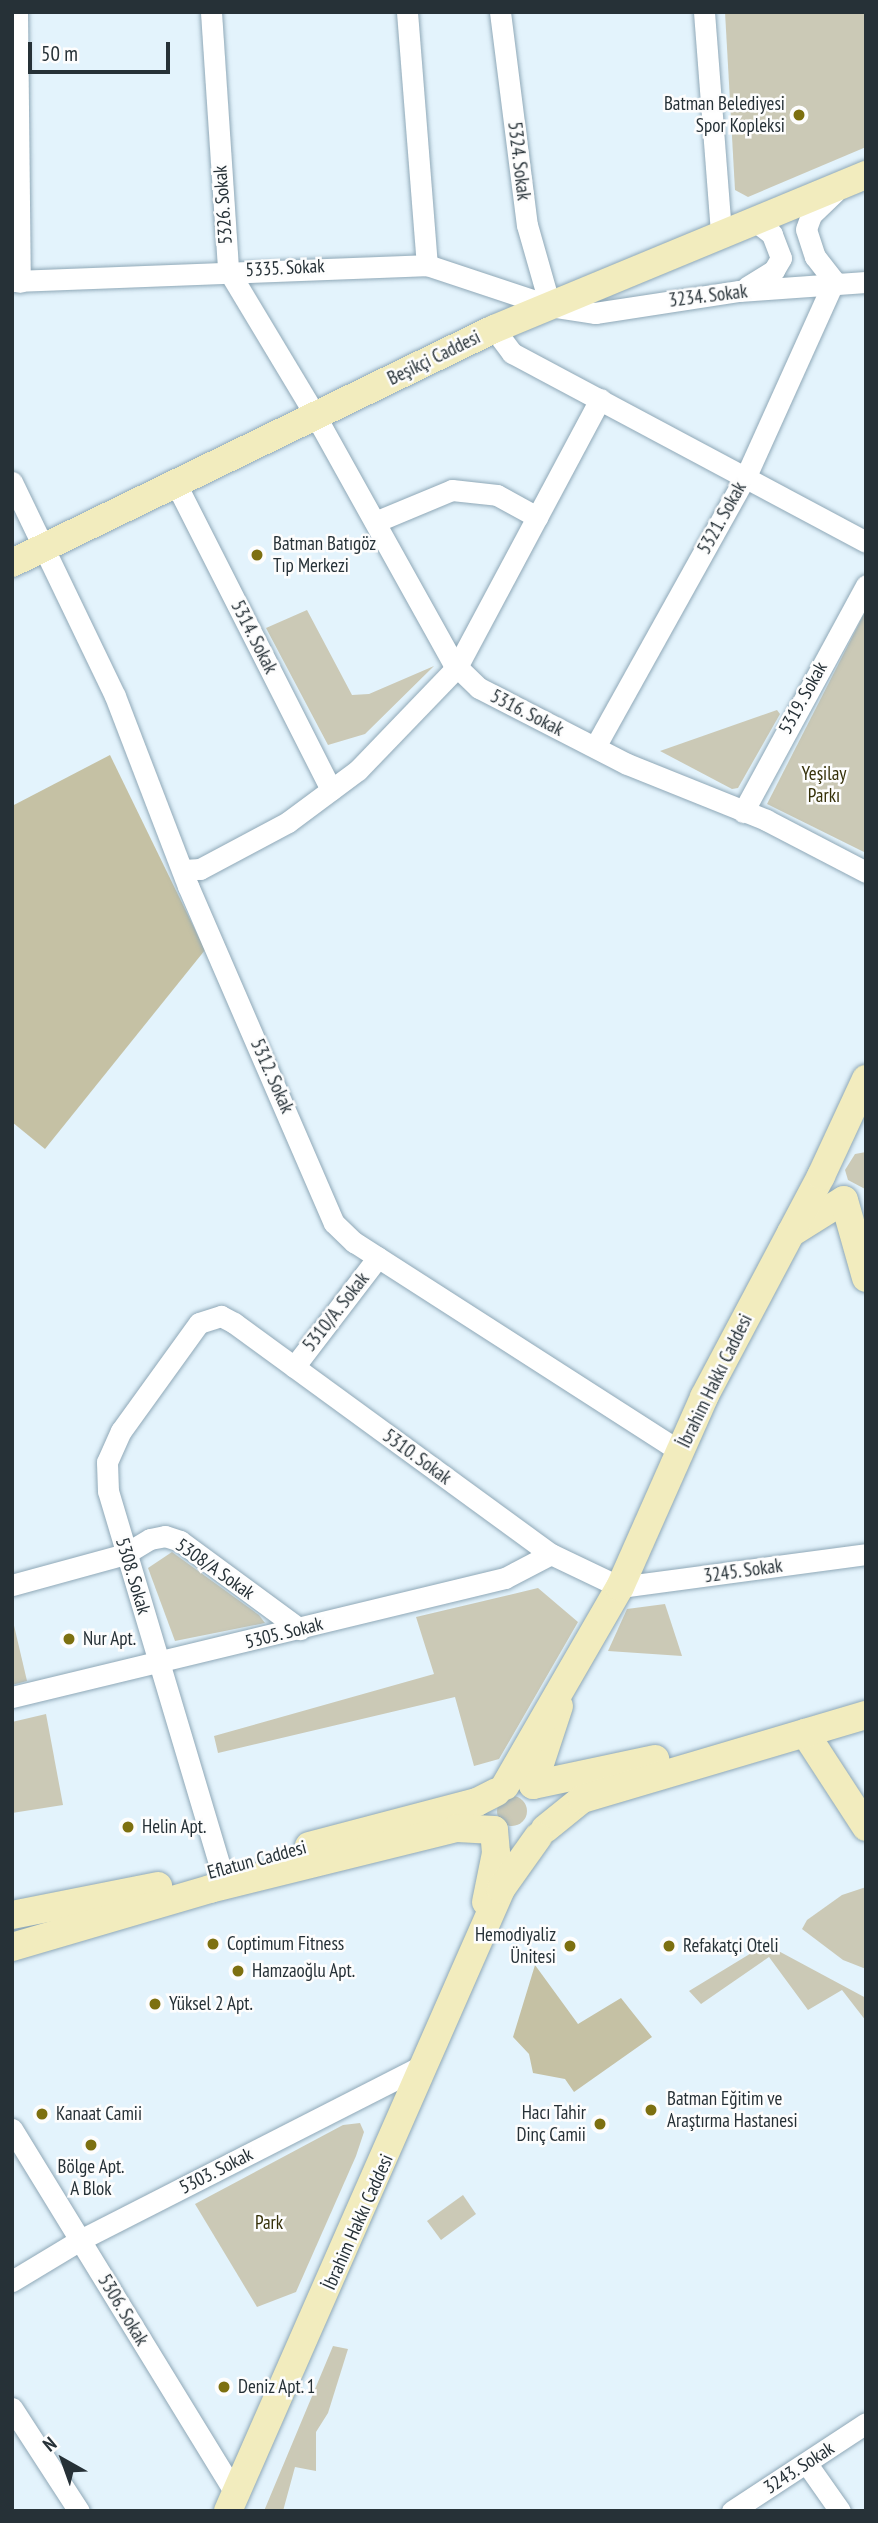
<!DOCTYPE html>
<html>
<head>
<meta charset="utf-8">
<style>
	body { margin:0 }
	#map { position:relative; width:878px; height:2523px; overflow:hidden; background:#e3f3fc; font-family:"PT Sans Narrow",sans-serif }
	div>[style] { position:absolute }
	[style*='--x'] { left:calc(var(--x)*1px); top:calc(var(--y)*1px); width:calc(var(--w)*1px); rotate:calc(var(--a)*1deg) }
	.green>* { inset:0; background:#cbc9b6 }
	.round { border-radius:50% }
	.forest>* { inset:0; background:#c5c1a4 }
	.roads { filter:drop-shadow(0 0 2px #8fa8b7) drop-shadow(0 0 2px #8fa8b7) }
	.street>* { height:21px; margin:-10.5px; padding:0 10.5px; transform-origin:10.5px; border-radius:10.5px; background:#fff }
	.secondary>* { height:28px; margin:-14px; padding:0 14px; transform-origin:14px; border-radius:14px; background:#f2ecbe }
	.dots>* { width:19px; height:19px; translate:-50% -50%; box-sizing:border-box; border:4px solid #fdfdfd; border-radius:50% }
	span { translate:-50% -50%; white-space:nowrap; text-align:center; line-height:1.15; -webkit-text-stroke:5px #fdfdfd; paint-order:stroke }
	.poi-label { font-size:19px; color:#263137 }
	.right { translate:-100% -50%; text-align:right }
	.left { translate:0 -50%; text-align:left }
	.street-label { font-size:19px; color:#263137 }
	.park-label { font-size:19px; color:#363109 }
	.frame { position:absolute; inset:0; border:14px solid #263137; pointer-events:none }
	.north { position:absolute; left:28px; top:2425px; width:70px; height:70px; -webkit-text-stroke:5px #fdfdfd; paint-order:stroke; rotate:320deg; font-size:19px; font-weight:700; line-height:28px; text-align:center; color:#263137 }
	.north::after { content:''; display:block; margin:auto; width:24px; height:32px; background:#263137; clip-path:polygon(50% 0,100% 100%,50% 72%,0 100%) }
	.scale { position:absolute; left:28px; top:42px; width:142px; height:32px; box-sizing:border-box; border:4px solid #263137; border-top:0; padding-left:9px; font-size:21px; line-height:24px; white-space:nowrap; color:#263137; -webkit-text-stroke:5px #fdfdfd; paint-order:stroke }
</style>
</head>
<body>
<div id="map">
	<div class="green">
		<i style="clip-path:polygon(725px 12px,866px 12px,866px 147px,748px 197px,735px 190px)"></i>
		<i style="clip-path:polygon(307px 610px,352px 695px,369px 694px,434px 666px,365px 734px,328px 745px,266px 628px)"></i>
		<i style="clip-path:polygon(866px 610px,866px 853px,767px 804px)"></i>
		<i style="clip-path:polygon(777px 710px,780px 714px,738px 788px,732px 789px,660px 751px)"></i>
		<i style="clip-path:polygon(866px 1152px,866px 1188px,865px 1189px,848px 1180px,845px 1170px,855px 1154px)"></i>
		<i style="clip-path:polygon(172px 1552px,259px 1615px,265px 1623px,175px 1641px,148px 1568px)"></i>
		<i style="clip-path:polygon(538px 1588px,578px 1622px,499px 1759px,474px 1766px,455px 1697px,218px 1753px,214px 1736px,434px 1674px,416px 1617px)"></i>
		<i style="clip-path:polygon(665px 1604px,682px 1656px,608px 1651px,627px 1609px)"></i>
		<i style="clip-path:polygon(12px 1617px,27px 1681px,12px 1685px)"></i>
		<i style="clip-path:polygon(46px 1714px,63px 1805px,12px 1813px,12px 1722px)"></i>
		<i class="round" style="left:497px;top:1796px;width:30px;height:30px"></i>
		<i style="clip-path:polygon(866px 1887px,866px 1969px,843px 1960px,802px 1929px,807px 1920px,842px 1895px)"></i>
		<i style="clip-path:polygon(771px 1947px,866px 1998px,866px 2021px,842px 1990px,808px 2010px,769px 1957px,701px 2004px,689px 1991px,753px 1952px)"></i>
		<i style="clip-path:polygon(360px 2123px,364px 2132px,356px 2156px,296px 2292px,257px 2307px,195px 2204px,343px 2125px)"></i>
		<i style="clip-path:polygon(463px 2195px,476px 2214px,441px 2240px,427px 2221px)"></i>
		<i style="clip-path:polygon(333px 2346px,348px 2349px,328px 2413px,316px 2432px,316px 2471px,295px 2467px,283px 2511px,264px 2511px)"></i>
	</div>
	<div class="forest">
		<i style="clip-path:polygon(110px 755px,205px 950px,45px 1149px,12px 1122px,12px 806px)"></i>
		<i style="clip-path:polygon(535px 1965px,578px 2024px,621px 1998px,652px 2037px,574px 2092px,565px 2079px,533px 2073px,529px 2054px,513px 2037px)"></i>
	</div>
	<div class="roads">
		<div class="street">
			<i style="--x:17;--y:12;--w:270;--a:89.4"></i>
			<i style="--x:211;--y:12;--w:259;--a:86.2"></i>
			<i style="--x:228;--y:270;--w:169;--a:59"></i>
			<i style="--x:315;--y:415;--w:284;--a:60.9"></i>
			<i style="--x:453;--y:663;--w:36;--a:44"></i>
			<i style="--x:479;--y:688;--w:166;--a:27.2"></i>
			<i style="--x:627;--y:764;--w:150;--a:21.9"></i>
			<i style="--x:766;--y:820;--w:113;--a:27.5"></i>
			<i style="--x:407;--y:12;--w:254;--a:85.5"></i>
			<i style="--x:500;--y:12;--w:215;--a:82.8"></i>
			<i style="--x:527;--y:225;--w:84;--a:74.1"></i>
			<i style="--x:704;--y:12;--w:224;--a:85.6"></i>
			<i style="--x:12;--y:281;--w:415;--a:-2.2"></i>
			<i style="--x:427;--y:265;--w:130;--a:18.4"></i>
			<i style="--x:550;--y:306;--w:46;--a:8.8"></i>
			<i style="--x:595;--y:313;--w:146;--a:-8.7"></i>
			<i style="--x:739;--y:291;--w:127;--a:-4.1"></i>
			<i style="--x:834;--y:281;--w:31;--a:-128"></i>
			<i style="--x:815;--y:257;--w:29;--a:-108"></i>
			<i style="--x:806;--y:229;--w:15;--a:-70"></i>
			<i style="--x:811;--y:215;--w:33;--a:-44"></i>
			<i style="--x:747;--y:287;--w:32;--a:-32"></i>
			<i style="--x:774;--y:270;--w:14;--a:-60"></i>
			<i style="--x:781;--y:258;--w:26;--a:-111"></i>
			<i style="--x:772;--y:234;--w:21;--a:-143"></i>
			<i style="--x:494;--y:329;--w:30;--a:53"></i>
			<i style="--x:512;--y:353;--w:401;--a:28.1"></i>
			<i style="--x:12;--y:482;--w:237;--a:64.3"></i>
			<i style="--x:115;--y:696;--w:204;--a:69"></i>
			<i style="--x:188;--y:886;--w:367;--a:66.6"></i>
			<i style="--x:334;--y:1223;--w:28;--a:44"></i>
			<i style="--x:354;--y:1242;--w:387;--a:32.7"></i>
			<i style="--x:176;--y:484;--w:343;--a:63.1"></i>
			<i style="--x:375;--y:522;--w:83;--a:-22.6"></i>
			<i style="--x:452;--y:490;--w:45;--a:6.3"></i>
			<i style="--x:497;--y:495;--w:46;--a:28.8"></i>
			<i style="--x:595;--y:747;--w:310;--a:-60.9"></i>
			<i style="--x:746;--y:476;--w:214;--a:-65.7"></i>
			<i style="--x:743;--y:812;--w:258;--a:-61.5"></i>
			<i style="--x:184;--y:870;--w:16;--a:-4"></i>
			<i style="--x:200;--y:869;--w:100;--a:-28.1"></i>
			<i style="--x:288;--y:822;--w:87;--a:-36.6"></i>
			<i style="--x:358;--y:770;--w:143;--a:-46.1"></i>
			<i style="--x:457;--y:667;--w:304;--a:-61.9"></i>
			<i style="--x:294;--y:1367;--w:138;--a:-52.6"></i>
			<i style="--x:12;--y:1585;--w:117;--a:-15.3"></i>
			<i style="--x:125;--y:1554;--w:29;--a:-31"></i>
			<i style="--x:150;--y:1539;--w:15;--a:-11"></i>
			<i style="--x:165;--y:1536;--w:16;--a:18"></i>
			<i style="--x:180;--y:1541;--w:149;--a:36.3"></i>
			<i style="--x:12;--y:1697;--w:507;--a:-13.57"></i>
			<i style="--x:505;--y:1578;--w:52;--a:-27.6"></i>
			<i style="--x:221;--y:1870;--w:395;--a:-106.6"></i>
			<i style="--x:108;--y:1491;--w:29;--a:-92"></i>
			<i style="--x:107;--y:1462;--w:34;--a:-66"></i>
			<i style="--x:121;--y:1431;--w:133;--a:-54.2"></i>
			<i style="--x:199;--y:1323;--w:23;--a:-18"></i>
			<i style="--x:221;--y:1316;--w:15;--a:28"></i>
			<i style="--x:234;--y:1323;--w:392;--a:36.1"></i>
			<i style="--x:551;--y:1554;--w:76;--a:25.6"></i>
			<i style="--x:620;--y:1587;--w:248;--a:-7.6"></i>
			<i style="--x:12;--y:2129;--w:425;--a:58.5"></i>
			<i style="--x:12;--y:2281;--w:79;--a:-31.1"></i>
			<i style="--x:80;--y:2240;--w:384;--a:-27"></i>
			<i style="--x:12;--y:2408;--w:123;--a:57"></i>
			<i style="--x:807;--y:2464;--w:57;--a:54.9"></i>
			<i style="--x:732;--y:2511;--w:160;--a:-33.3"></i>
		</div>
		<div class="secondary">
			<i style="--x:12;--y:563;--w:536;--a:-25.9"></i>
			<i style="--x:494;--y:329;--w:403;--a:-22.5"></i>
			<i style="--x:791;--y:1233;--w:62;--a:-31.9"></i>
			<i style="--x:844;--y:1200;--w:81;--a:74.2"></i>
			<i style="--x:805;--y:1733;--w:112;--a:57"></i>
			<i style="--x:533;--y:1785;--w:125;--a:-12"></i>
			<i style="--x:533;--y:1785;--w:83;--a:-71.8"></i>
			<i style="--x:505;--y:1786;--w:230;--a:-60"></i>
			<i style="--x:620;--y:1587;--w:208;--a:-66.1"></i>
			<i style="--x:704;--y:1397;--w:250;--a:-62.1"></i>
			<i style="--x:821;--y:1176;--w:107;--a:-65.1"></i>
			<i style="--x:545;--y:1829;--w:48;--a:-39"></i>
			<i style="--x:582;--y:1799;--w:296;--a:-16.5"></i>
			<i style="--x:309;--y:1846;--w:174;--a:-14.7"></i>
			<i style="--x:477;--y:1802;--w:22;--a:-27"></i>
			<i style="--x:12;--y:1915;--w:149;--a:-11.2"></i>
			<i style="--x:12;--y:1947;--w:206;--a:-16.3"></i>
			<i style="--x:210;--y:1889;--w:254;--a:-13.9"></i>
			<i style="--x:457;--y:1828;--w:37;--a:3"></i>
			<i style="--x:494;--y:1830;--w:23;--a:85"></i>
			<i style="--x:496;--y:1853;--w:50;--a:101.5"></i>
			<i style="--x:228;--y:2511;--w:679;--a:-66.3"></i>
			<i style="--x:501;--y:1889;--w:64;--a:-54.6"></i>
		</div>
	</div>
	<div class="dots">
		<i style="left:799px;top:115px;background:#7d7010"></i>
		<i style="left:257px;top:555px;background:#7d7010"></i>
		<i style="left:69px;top:1639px;background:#7d7010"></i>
		<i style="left:128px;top:1827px;background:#7d7010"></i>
		<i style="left:213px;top:1944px;background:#7d7010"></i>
		<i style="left:570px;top:1946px;background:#7d7010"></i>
		<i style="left:669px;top:1946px;background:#7d7010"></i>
		<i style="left:238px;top:1971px;background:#7d7010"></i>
		<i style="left:155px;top:2004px;background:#7d7010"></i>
		<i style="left:651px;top:2110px;background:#7d7010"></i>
		<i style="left:42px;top:2114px;background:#7d7010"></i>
		<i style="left:600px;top:2124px;background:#7d7010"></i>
		<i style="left:91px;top:2145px;background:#7d7010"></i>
		<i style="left:224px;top:2387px;background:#7d7010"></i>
	</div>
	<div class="poi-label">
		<span class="right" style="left:785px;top:115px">Batman Belediyesi<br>Spor Kopleksi</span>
		<span class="left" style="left:273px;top:555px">Batman Batıgöz<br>Tıp Merkezi</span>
		<span class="left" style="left:83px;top:1639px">Nur Apt.</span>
		<span class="left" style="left:142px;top:1827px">Helin Apt.</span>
		<span class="right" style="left:556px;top:1946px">Hemodiyaliz<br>Ünitesi</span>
		<span class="left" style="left:227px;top:1944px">Coptimum Fitness</span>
		<span class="left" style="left:683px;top:1946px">Refakatçi Oteli</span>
		<span class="left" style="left:252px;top:1971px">Hamzaoğlu Apt.</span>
		<span class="left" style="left:169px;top:2004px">Yüksel 2 Apt.</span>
		<span class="left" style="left:667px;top:2110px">Batman Eğitim ve<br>Araştırma Hastanesi</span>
		<span class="right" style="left:586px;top:2124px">Hacı Tahir<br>Dinç Camii</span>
		<span class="left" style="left:56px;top:2114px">Kanaat Camii</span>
		<span style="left:91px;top:2178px">Bölge Apt.<br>A Blok</span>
		<span class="left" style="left:238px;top:2387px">Deniz Apt. 1</span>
	</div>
	<div class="street-label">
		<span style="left:519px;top:161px;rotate:83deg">5324. Sokak</span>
		<span style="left:223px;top:205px;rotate:-94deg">5326. Sokak</span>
		<span style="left:285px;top:268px;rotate:-3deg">5335. Sokak</span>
		<span style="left:708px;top:296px;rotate:-7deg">3234. Sokak</span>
		<span style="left:434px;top:358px;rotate:-26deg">Beşikçi Caddesi</span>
		<span style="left:722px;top:518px;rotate:-61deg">5321. Sokak</span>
		<span style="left:254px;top:637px;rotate:63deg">5314. Sokak</span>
		<span style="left:803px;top:698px;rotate:-61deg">5319. Sokak</span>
		<span style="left:527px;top:713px;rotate:27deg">5316. Sokak</span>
		<span style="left:272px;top:1076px;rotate:66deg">5312. Sokak</span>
		<span style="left:336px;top:1312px;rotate:-52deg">5310/A. Sokak</span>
		<span style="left:715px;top:1381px;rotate:-64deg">İbrahim Hakkı Caddesi</span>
		<span style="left:417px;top:1457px;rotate:36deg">5310. Sokak</span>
		<span style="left:215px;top:1569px;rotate:35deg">5308/A Sokak</span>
		<span style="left:743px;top:1571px;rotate:-8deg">3245. Sokak</span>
		<span style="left:133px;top:1576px;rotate:73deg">5308. Sokak</span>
		<span style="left:284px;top:1633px;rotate:-14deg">5305. Sokak</span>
		<span style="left:257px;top:1860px;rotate:-15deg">Eflatun Caddesi</span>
		<span style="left:216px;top:2171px;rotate:-27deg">5303. Sokak</span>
		<span style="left:358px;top:2222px;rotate:-66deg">İbrahim Hakkı Caddesi</span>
		<span style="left:123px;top:2310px;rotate:59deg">5306. Sokak</span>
		<span style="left:799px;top:2468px;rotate:-33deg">3243. Sokak</span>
	</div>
	<div class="park-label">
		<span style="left:824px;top:785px">Yeşilay<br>Parkı</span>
		<span style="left:269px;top:2223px">Park</span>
	</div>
	<div class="frame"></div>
	<div class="north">N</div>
	<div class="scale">50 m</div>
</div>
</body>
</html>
